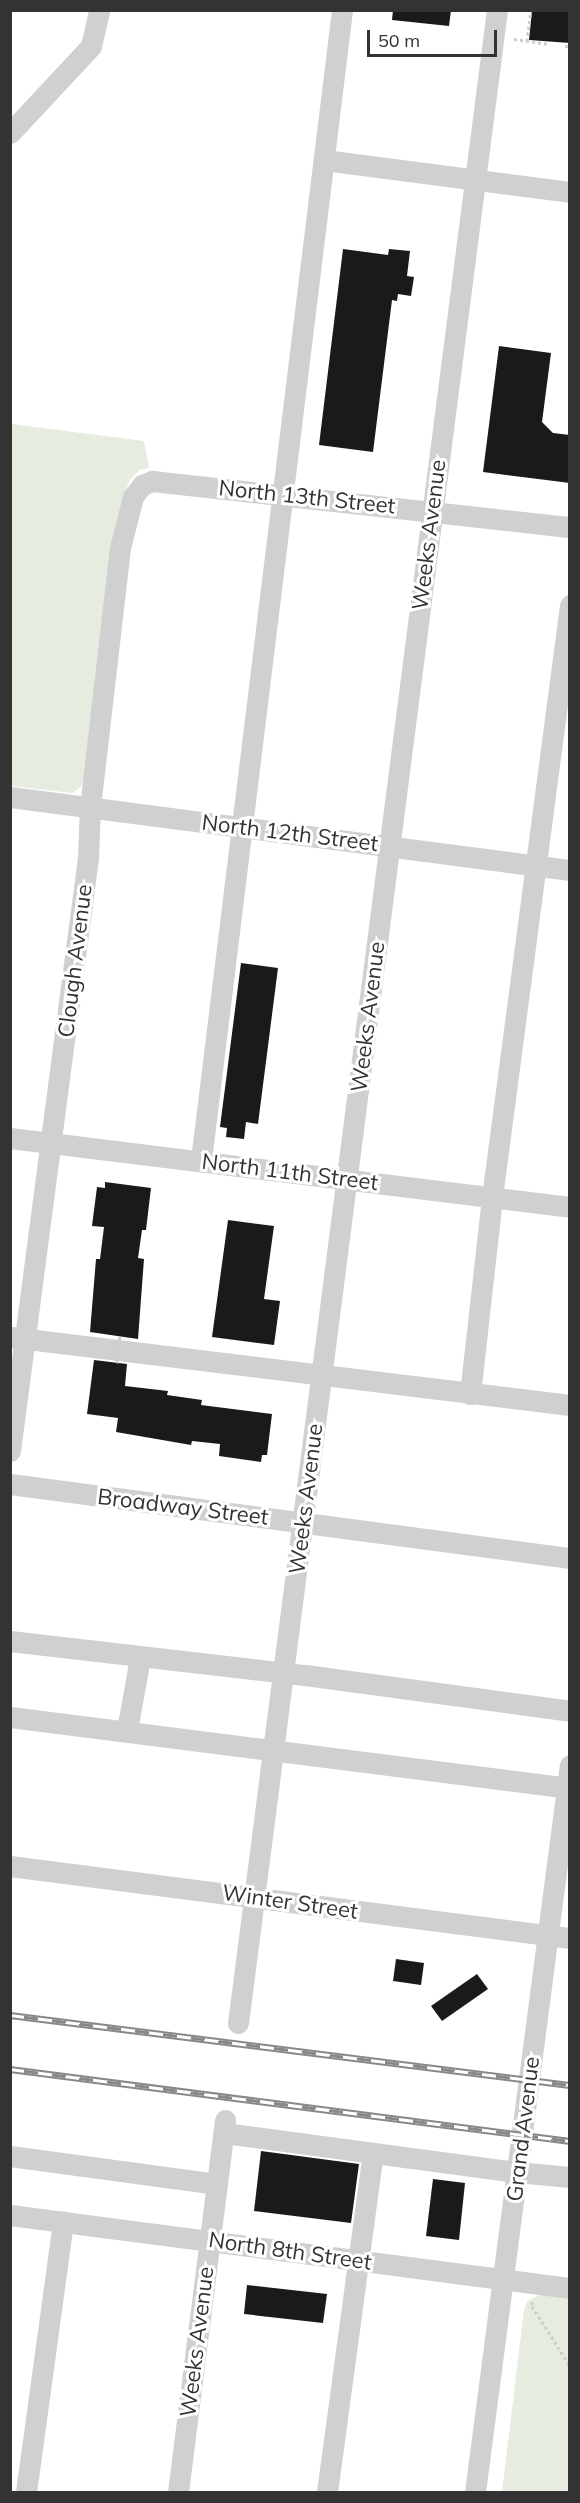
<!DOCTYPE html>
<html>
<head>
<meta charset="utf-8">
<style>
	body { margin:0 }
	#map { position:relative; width:580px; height:2503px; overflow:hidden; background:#fff; font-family:Mulish,sans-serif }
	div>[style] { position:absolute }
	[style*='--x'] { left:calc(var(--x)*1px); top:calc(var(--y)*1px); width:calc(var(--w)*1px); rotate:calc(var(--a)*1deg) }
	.green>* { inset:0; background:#e6ecdf }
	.building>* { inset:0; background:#1a1a1a }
	.path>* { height:3px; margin-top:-1.5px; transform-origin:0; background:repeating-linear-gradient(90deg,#cdcdcd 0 3px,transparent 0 6px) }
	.minor>* { height:21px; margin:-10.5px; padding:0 10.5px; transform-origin:10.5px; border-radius:10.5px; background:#d0d0d0 }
	.rail>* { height:7px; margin-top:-3.5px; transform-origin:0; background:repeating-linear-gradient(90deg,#fff 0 14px,#888 0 28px); box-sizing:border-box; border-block:2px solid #888 }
	.path-bridge>* { height:3px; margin-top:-1.5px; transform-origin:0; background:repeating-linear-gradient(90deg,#cdcdcd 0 3px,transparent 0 6px) }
	span { translate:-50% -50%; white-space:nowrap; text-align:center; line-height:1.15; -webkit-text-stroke:6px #fff; paint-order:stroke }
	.street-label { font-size:22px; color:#333 }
	.frame { position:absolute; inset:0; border:12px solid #333; pointer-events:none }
	.scale { position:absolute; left:367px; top:30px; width:130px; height:27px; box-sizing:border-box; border:3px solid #333; border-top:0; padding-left:8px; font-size:18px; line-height:21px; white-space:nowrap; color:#333; -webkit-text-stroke:4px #fff; paint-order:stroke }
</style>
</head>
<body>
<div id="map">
	<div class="green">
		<i style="clip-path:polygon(11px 424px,144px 441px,149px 468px,139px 470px,130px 480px,125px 492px,84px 779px,81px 787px,72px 793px,11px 786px)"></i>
		<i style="clip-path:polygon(540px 2295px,569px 2298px,569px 2492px,502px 2492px,524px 2310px,527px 2301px)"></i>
	</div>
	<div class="building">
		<i style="clip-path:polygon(393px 10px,451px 10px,449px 26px,392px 20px)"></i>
		<i style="clip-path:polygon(532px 10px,570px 10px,570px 43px,529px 40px)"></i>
		<i style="clip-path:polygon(343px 249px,388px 255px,389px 249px,410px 251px,407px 276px,414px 277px,411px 296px,398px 294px,397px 301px,392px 300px,373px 452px,319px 445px)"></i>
		<i style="clip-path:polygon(499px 346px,551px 353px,542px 422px,553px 433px,570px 435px,570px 483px,483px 472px)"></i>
		<i style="clip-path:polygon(241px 963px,278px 968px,258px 1124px,246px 1122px,244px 1139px,226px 1137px,227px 1128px,220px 1127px)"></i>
		<i style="clip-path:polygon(105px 1182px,151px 1188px,146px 1230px,142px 1230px,138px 1258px,144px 1259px,138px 1339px,90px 1332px,96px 1259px,100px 1259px,104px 1227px,92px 1226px,97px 1187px,105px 1188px)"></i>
		<i style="clip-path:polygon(228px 1220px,274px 1226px,264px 1299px,280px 1301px,274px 1345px,212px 1337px)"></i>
		<i style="clip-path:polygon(94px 1360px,127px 1364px,125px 1386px,168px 1391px,167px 1395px,202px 1400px,201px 1405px,272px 1414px,267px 1455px,262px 1455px,261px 1462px,219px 1456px,220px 1444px,192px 1441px,191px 1445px,116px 1432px,118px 1418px,87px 1414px)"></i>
		<i style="clip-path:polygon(396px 1959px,424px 1963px,421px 1985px,393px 1981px)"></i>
		<i style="clip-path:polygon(477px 1974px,488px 1989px,442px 2021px,431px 2006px)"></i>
		<i style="clip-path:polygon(261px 2151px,359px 2164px,351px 2223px,254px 2211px)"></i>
		<i style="clip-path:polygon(433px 2179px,465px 2183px,459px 2240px,426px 2236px)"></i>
		<i style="clip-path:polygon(247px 2285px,327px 2294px,323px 2323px,244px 2314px)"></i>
	</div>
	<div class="path">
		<i style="--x:514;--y:39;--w:36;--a:8"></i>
		<i style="--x:527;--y:41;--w:31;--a:-83"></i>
		<i style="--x:565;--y:46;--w:5;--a:0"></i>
		<i style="--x:532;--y:2301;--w:5;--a:90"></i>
		<i style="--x:532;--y:2306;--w:71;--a:57.7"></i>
	</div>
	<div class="minor">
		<i style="--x:10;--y:133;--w:119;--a:-47"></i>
		<i style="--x:91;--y:46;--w:37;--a:-77"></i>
		<i style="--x:324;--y:160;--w:248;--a:7.4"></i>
		<i style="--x:10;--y:797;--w:565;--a:7.43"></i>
		<i style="--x:10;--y:1138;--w:564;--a:7.02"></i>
		<i style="--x:201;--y:1160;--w:1159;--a:-83.01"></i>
		<i style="--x:11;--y:1337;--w:563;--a:6.94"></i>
		<i style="--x:470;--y:1394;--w:198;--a:-83.6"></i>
		<i style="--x:492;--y:1197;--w:597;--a:-82.49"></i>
		<i style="--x:10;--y:1451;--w:598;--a:-82.51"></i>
		<i style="--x:88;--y:858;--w:51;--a:-87.8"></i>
		<i style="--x:90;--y:807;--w:261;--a:-83.4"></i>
		<i style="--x:120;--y:548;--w:53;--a:-75.7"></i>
		<i style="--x:133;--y:497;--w:15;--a:-53"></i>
		<i style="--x:142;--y:485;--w:11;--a:-22"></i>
		<i style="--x:152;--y:481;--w:421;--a:6.3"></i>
		<i style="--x:10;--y:1484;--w:565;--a:7.53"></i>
		<i style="--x:10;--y:1641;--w:297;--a:6.6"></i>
		<i style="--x:305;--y:1675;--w:267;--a:7.7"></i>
		<i style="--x:10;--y:1717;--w:564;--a:7.23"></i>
		<i style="--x:127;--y:1730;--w:73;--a:-79.8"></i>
		<i style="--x:10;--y:1866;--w:565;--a:7.33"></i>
		<i style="--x:238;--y:2023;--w:2030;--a:-82.67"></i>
		<i style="--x:224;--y:2133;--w:296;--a:7.6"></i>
		<i style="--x:517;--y:2172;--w:53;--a:5.4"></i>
		<i style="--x:10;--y:2156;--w:209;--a:7.7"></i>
		<i style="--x:10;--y:2215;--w:565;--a:7.43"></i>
		<i style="--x:26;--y:2492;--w:273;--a:-82.2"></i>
		<i style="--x:178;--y:2492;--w:375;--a:-82.8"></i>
		<i style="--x:327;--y:2492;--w:342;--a:-82.3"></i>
		<i style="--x:475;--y:2492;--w:733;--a:-82.56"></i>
	</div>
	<div class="rail">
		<i style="--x:10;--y:2015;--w:564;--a:7.13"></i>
		<i style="--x:10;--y:2069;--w:565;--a:7.33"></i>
	</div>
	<div class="path-bridge">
		<i style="--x:117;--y:1363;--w:27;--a:-84"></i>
	</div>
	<div class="street-label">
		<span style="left:307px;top:497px;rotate:6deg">North 13th Street</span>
		<span style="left:429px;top:535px;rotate:-83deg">Weeks Avenue</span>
		<span style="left:290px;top:833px;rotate:7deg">North 12th Street</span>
		<span style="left:75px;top:961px;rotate:-83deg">Clough Avenue</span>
		<span style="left:368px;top:1017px;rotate:-83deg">Weeks Avenue</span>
		<span style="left:290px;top:1172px;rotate:7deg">North 11th Street</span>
		<span style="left:306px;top:1499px;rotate:-83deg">Weeks Avenue</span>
		<span style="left:183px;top:1507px;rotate:7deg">Broadway Street</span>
		<span style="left:290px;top:1902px;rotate:8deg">Winter Street</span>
		<span style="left:523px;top:2129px;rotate:-83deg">Grand Avenue</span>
		<span style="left:290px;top:2251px;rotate:8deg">North 8th Street</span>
		<span style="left:197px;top:2342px;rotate:-83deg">Weeks Avenue</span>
	</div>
	<div class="frame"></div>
	<div class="scale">50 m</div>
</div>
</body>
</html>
